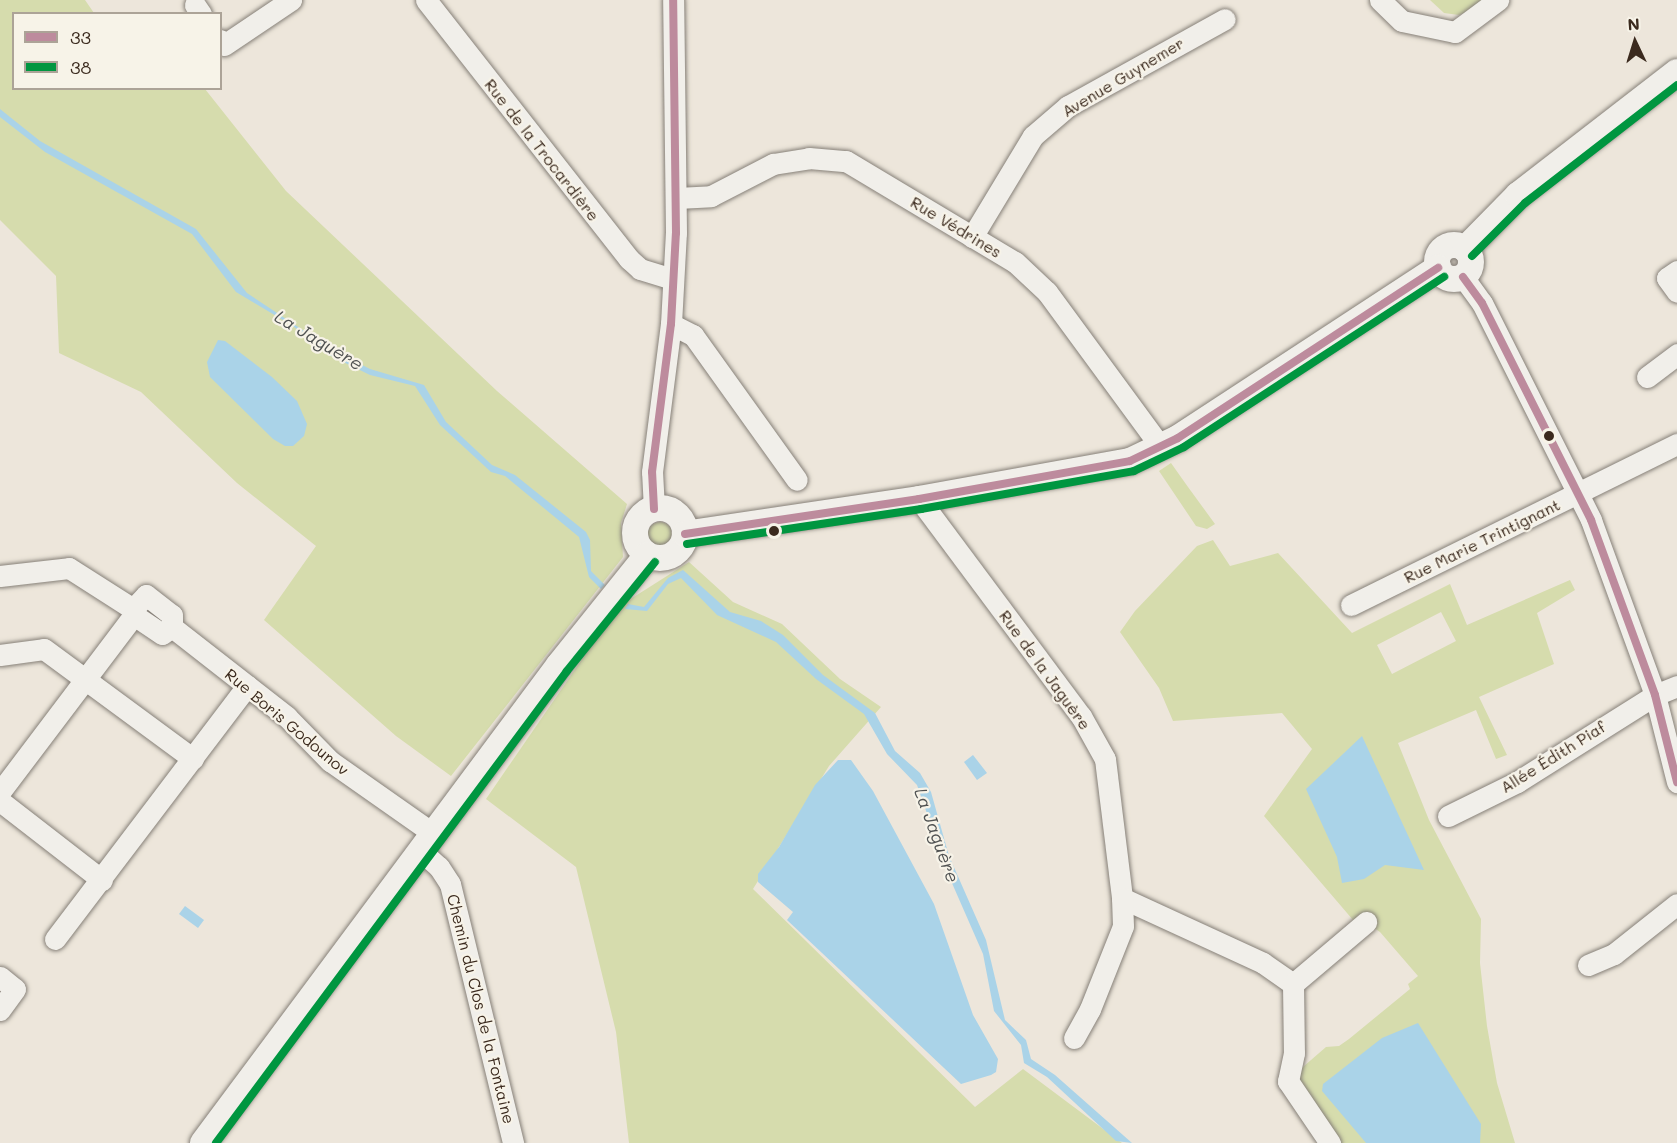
<!DOCTYPE html>
<html>
<head>
<meta charset="utf-8">
<style>
	body { margin:0 }
	#map { position:relative; width:1677px; height:1143px; overflow:hidden; background:#ede6db; font-family:Mali,sans-serif }
	div>[style] { position:absolute }
	[style*='--x'] { left:calc(var(--x)*1px); top:calc(var(--y)*1px); width:calc(var(--w)*1px); rotate:calc(var(--a)*1deg) }
	.green>* { inset:0; background:#d6dcad }
	.round { border-radius:50% }
	.water>* { inset:0; background:#aad3e8 }
	.roads { filter:drop-shadow(0 0 2px #868078) drop-shadow(0 0 2px #868078) }
	.minor>* { height:21px; margin:-10.5px; padding:0 10.5px; transform-origin:10.5px; border-radius:10.5px; background:#f1efea }
	.tertiary>* { height:26px; margin:-13px; padding:0 13px; transform-origin:13px; border-radius:13px; background:#f1efea }
	.tertiary>.ring { margin:-13px; padding:0; box-sizing:content-box; background:none; border:26px solid #f1efea; border-radius:50% }
	.bus-1>* { height:8px; margin:-4px; padding:0 4px; transform-origin:4px; border-radius:4px; background:#bd8b9d }
	.bus-2>* { height:8px; margin:-4px; padding:0 4px; transform-origin:4px; border-radius:4px; background:#009640 }
	.dots>* { width:16px; height:16px; translate:-50% -50%; box-sizing:border-box; border:3px solid #f7f3e8; border-radius:50% }
	span { translate:-50% -50%; white-space:nowrap; text-align:center; line-height:1.15; -webkit-text-stroke:4.5px #f7f3e8; paint-order:stroke }
	.street-label { font-size:16px; color:#3b2a1e }
	.water-label { font-size:18px; color:#505252; font-style:italic }
	.legend { position:absolute; left:12px; top:12px; width:210px; height:78px; box-sizing:border-box; background:#f7f3e8; border:2px solid #aca397; margin:0; padding:8px 10px; list-style:none; font-size:18px; color:#3b2a1e }
	.legend li { display:flex; align-items:center; gap:12px; height:30px }
	.legend b { width:30px; border:2px solid #aca397 }
	.north { position:absolute; left:1605px; top:12px; width:60px; height:60px; -webkit-text-stroke:4px #f7f3e8; paint-order:stroke; rotate:356deg; font-size:16px; font-weight:700; line-height:24px; text-align:center; color:#3b2a1e }
	.north::after { content:''; display:block; margin:auto; width:21px; height:27px; background:#3b2a1e; clip-path:polygon(50% 0,100% 100%,50% 72%,0 100%) }
</style>
</head>
<body>
<div id="map">
	<div class="green">
		<i style="clip-path:polygon(0 0,85px 0,94px 13px,14px 14px,14px 88px,205px 89px,286px 191px,497px 391px,627px 504px,621px 523px,623px 557px,451px 776px,396px 736px,264px 620px,316px 546px,237px 483px,141px 392px,59px 353px,56px 276px,0 220px)"></i>
		<i style="clip-path:polygon(1430px 0,1482px 0,1473px 9px,1459px 15px,1444px 13px)"></i>
		<i style="clip-path:polygon(1171px 463px,1188px 487px,1215px 524px,1207px 529px,1196px 526px,1159px 471px)"></i>
		<i class="round" style="left:648px;top:522px;width:24px;height:24px"></i>
		<i style="clip-path:polygon(evenodd,1213px 540px,1230px 566px,1278px 553px,1352px 633px,1450px 584px,1467px 625px,1570px 580px,1575px 590px,1537px 613px,1554px 664px,1479px 697px,1507px 755px,1496px 759px,1476px 710px,1398px 743px,1429px 820px,1481px 919px,1480px 963px,1487px 1026px,1497px 1083px,1515px 1143px,1339px 1143px,1321px 1120px,1296px 1073px,1326px 1047px,1339px 1046px,1349px 1039px,1410px 989px,1408px 984px,1418px 976px,1380px 932px,1361px 919px,1353px 920px,1264px 816px,1312px 749px,1282px 713px,1173px 721px,1159px 688px,1120px 632px,1135px 611px,1197px 546px,1213px 540px,1441px 612px,1456px 641px,1392px 674px,1377px 645px,1441px 612px)"></i>
		<i style="clip-path:polygon(689px 562px,733px 602px,782px 624px,840px 679px,881px 707px,829px 766px,753px 889px,975px 1107px,1023px 1069px,1122px 1143px,629px 1143px,616px 1032px,576px 867px,486px 799px,618px 607px)"></i>
	</div>
	<div class="water">
		<i style="clip-path:polygon(0 109px,40px 141px,196px 229px,247px 293px,333px 350px,370px 369px,424px 385px,446px 422px,492px 465px,515px 475px,586px 532px,590px 540px,591px 571px,605px 585px,601px 589px,589px 577px,579px 537px,505px 476px,491px 472px,440px 425px,415px 386px,370px 375px,327px 354px,293px 326px,236px 292px,192px 234px,45px 152px,0 117px)"></i>
		<i style="clip-path:polygon(218px 340px,225px 341px,272px 377px,297px 401px,307px 424px,304px 436px,293px 446px,285px 446px,273px 439px,210px 377px,207px 362px)"></i>
		<i style="clip-path:polygon(683px 570px,730px 612px,761px 621px,783px 635px,823px 675px,875px 713px,895px 751px,920px 773px,931px 792px,949px 856px,986px 940px,1005px 1020px,1026px 1040px,1031px 1059px,1055px 1075px,1132px 1143px,1116px 1141px,1047px 1077px,1024px 1063px,1021px 1045px,994px 1011px,983px 954px,948px 874px,917px 785px,887px 754px,864px 714px,816px 679px,776px 642px,717px 615px,681px 578px,668px 584px,647px 611px,625px 609px,628px 604px,644px 607px,668px 578px)"></i>
		<i style="clip-path:polygon(1362px 736px,1424px 870px,1385px 865px,1364px 879px,1342px 883px,1337px 857px,1306px 789px)"></i>
		<i style="clip-path:polygon(973px 755px,987px 773px,977px 780px,964px 762px)"></i>
		<i style="clip-path:polygon(838px 760px,851px 760px,873px 791px,934px 904px,973px 1015px,998px 1059px,996px 1072px,991px 1075px,961px 1084px,787px 920px,793px 912px,758px 882px,758px 874px,779px 847px,815px 785px)"></i>
		<i style="clip-path:polygon(185px 906px,204px 920px,198px 928px,179px 914px)"></i>
		<i style="clip-path:polygon(1418px 1023px,1481px 1124px,1480px 1143px,1366px 1143px,1322px 1091px,1323px 1084px,1382px 1038px)"></i>
	</div>
	<div class="roads">
		<div class="minor">
			<i style="--x:426;--y:0;--w:329;--a:51.9"></i>
			<i style="--x:629;--y:259;--w:15;--a:42"></i>
			<i style="--x:640;--y:269;--w:34;--a:17"></i>
			<i style="--x:1380;--y:0;--w:30;--a:44"></i>
			<i style="--x:1402;--y:21;--w:54;--a:11.7"></i>
			<i style="--x:1455;--y:32;--w:54;--a:-36.7"></i>
			<i style="--x:195;--y:5;--w:11;--a:56"></i>
			<i style="--x:220;--y:40;--w:6;--a:51"></i>
			<i style="--x:224;--y:45;--w:81;--a:-33.9"></i>
			<i style="--x:677;--y:198;--w:34;--a:-3"></i>
			<i style="--x:711;--y:196;--w:70;--a:-27.3"></i>
			<i style="--x:773;--y:164;--w:36;--a:-9"></i>
			<i style="--x:809;--y:158;--w:37;--a:5"></i>
			<i style="--x:846;--y:161;--w:197;--a:30.9"></i>
			<i style="--x:1015;--y:262;--w:44;--a:43.2"></i>
			<i style="--x:1047;--y:292;--w:192;--a:53.7"></i>
			<i style="--x:972;--y:237;--w:118;--a:-58.9"></i>
			<i style="--x:1033;--y:136;--w:46;--a:-40.6"></i>
			<i style="--x:1068;--y:106;--w:179;--a:-29"></i>
			<i style="--x:1677;--y:271;--w:12;--a:145"></i>
			<i style="--x:1667;--y:278;--w:17;--a:54"></i>
			<i style="--x:1463;--y:277;--w:32;--a:54"></i>
			<i style="--x:1482;--y:303;--w:243;--a:63.3"></i>
			<i style="--x:1591;--y:520;--w:186;--a:69.9"></i>
			<i style="--x:1655;--y:695;--w:90;--a:75.8"></i>
			<i style="--x:671;--y:324;--w:25;--a:27"></i>
			<i style="--x:693;--y:335;--w:178;--a:54.4"></i>
			<i style="--x:1647;--y:377;--w:38;--a:-37"></i>
			<i style="--x:919;--y:499;--w:271;--a:53.3"></i>
			<i style="--x:1081;--y:716;--w:49;--a:60.8"></i>
			<i style="--x:1105;--y:759;--w:140;--a:83"></i>
			<i style="--x:1122;--y:898;--w:155;--a:24.7"></i>
			<i style="--x:1263;--y:963;--w:37;--a:35"></i>
			<i style="--x:1293;--y:984;--w:69;--a:89.2"></i>
			<i style="--x:1294;--y:1053;--w:29;--a:102"></i>
			<i style="--x:1288;--y:1081;--w:75;--a:55.9"></i>
			<i style="--x:654;--y:509;--w:37;--a:-93"></i>
			<i style="--x:652;--y:472;--w:149;--a:-82.7"></i>
			<i style="--x:671;--y:324;--w:91;--a:-86.9"></i>
			<i style="--x:676;--y:233;--w:233;--a:-90.7"></i>
			<i style="--x:0;--y:576;--w:69;--a:-6.6"></i>
			<i style="--x:69;--y:568;--w:76;--a:32.6"></i>
			<i style="--x:146;--y:595;--w:33;--a:38"></i>
			<i style="--x:172;--y:615;--w:12;--a:90"></i>
			<i style="--x:172;--y:627;--w:12;--a:145"></i>
			<i style="--x:162;--y:634;--w:34;--a:-146"></i>
			<i style="--x:134;--y:615;--w:6;--a:-99"></i>
			<i style="--x:133;--y:609;--w:19;--a:-47"></i>
			<i style="--x:1351;--y:605;--w:364;--a:-26.3"></i>
			<i style="--x:172;--y:627;--w:146;--a:38"></i>
			<i style="--x:287;--y:717;--w:62;--a:45.7"></i>
			<i style="--x:330;--y:761;--w:127;--a:35.1"></i>
			<i style="--x:0;--y:655;--w:44;--a:-7.8"></i>
			<i style="--x:44;--y:649;--w:185;--a:36.4"></i>
			<i style="--x:0;--y:792;--w:222;--a:-52.9"></i>
			<i style="--x:0;--y:801;--w:129;--a:37.8"></i>
			<i style="--x:1448;--y:816;--w:77;--a:-26.2"></i>
			<i style="--x:1517;--y:782;--w:163;--a:-32.2"></i>
			<i style="--x:1655;--y:695;--w:24;--a:-22"></i>
			<i style="--x:421;--y:851;--w:24;--a:42"></i>
			<i style="--x:439;--y:867;--w:20;--a:57"></i>
			<i style="--x:450;--y:884;--w:267;--a:76.3"></i>
			<i style="--x:55;--y:939;--w:318;--a:-52.8"></i>
			<i style="--x:1588;--y:965;--w:28;--a:-23"></i>
			<i style="--x:1614;--y:954;--w:80;--a:-38.4"></i>
			<i style="--x:0;--y:977;--w:19;--a:39"></i>
			<i style="--x:15;--y:989;--w:26;--a:126"></i>
			<i style="--x:1293;--y:984;--w:96;--a:-40.3"></i>
			<i style="--x:1074;--y:1038;--w:33;--a:-61"></i>
			<i style="--x:1090;--y:1009;--w:89;--a:-68.3"></i>
			<i style="--x:1123;--y:926;--w:28;--a:-92"></i>
		</div>
		<div class="tertiary">
			<i class="ring" style="left:1437px;top:245px;width:8px;height:8px"></i>
			<i style="--x:1465;--y:249;--w:76;--a:-45.5"></i>
			<i style="--x:1518;--y:195;--w:201;--a:-37.7"></i>
			<i class="ring" style="left:635px;top:508px;width:24px;height:24px"></i>
			<i style="--x:685;--y:534;--w:237;--a:-8.5"></i>
			<i style="--x:919;--y:499;--w:214;--a:-10.2"></i>
			<i style="--x:1130;--y:461;--w:53;--a:-25.6"></i>
			<i style="--x:1178;--y:438;--w:311;--a:-33.2"></i>
			<i style="--x:203;--y:1143;--w:596;--a:-53.32"></i>
			<i style="--x:559;--y:665;--w:141;--a:-51.3"></i>
		</div>
	</div>
	<div class="bus-1">
		<i style="--x:1463;--y:277;--w:32;--a:54"></i>
		<i style="--x:1482;--y:303;--w:243;--a:63.3"></i>
		<i style="--x:1591;--y:520;--w:186;--a:69.9"></i>
		<i style="--x:1655;--y:695;--w:90;--a:75.8"></i>
		<i style="--x:654;--y:509;--w:37;--a:-93"></i>
		<i style="--x:652;--y:472;--w:149;--a:-82.7"></i>
		<i style="--x:671;--y:324;--w:91;--a:-86.9"></i>
		<i style="--x:676;--y:233;--w:233;--a:-90.7"></i>
		<i style="--x:685;--y:534;--w:237;--a:-8.5"></i>
		<i style="--x:919;--y:499;--w:214;--a:-10.2"></i>
		<i style="--x:1130;--y:461;--w:53;--a:-25.6"></i>
		<i style="--x:1178;--y:438;--w:311;--a:-33.2"></i>
	</div>
	<div class="bus-2">
		<i style="--x:1472;--y:256;--w:75;--a:-45"></i>
		<i style="--x:1525;--y:203;--w:192;--a:-37.8"></i>
		<i style="--x:687;--y:544;--w:237;--a:-8.5"></i>
		<i style="--x:921;--y:509;--w:216;--a:-10.1"></i>
		<i style="--x:1134;--y:471;--w:55;--a:-25.6"></i>
		<i style="--x:1184;--y:447;--w:311;--a:-33.2"></i>
		<i style="--x:216;--y:1143;--w:588;--a:-53.36"></i>
		<i style="--x:567;--y:671;--w:140;--a:-51.1"></i>
	</div>
	<div class="dots">
		<i style="left:1549px;top:436px;background:#3b2a1e"></i>
		<i style="left:774px;top:531px;background:#3b2a1e"></i>
	</div>
	<div class="street-label">
		<span style="left:1123px;top:77px;rotate:-31deg">Avenue Guynemer</span>
		<span style="left:542px;top:150px;rotate:52deg">Rue de la Trocardière</span>
		<span style="left:956px;top:227px;rotate:31deg">Rue Védrines</span>
		<span style="left:1482px;top:541px;rotate:-26deg">Rue Marie Trintignant</span>
		<span style="left:1045px;top:670px;rotate:54deg">Rue de la Jaguère</span>
		<span style="left:287px;top:722px;rotate:40deg">Rue Boris Godounov</span>
		<span style="left:1553px;top:757px;rotate:-32deg">Allée Édith Piaf</span>
		<span style="left:481px;top:1009px;rotate:76deg">Chemin du Clos de la Fontaine</span>
	</div>
	<div class="water-label">
		<span style="left:319px;top:340px;rotate:31deg">La Jaguère</span>
		<span style="left:937px;top:835px;rotate:70deg">La Jaguère</span>
	</div>
	<ul class="legend">
	<li><b style="height:8px;background:#bd8b9d"></b>33</li>
	<li><b style="height:8px;background:#009640"></b>38</li>
	</ul>
	<div class="north">N</div>
</div>
</body>
</html>
